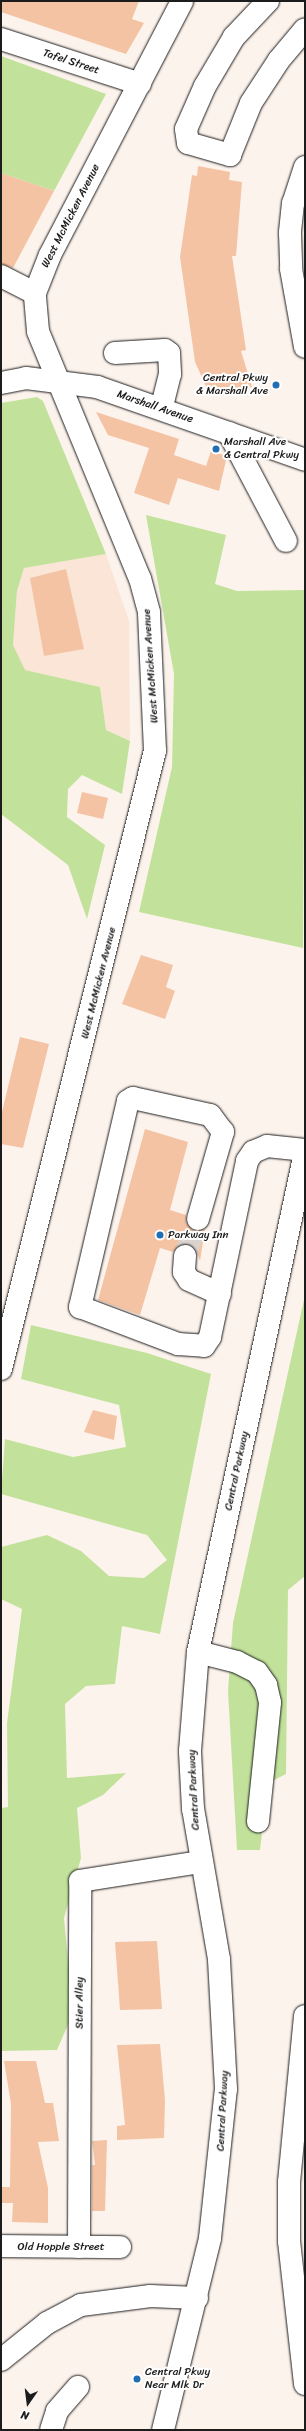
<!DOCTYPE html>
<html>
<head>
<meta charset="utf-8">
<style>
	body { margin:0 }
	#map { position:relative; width:306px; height:2431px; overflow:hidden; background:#fdf3ed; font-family:Sriracha,sans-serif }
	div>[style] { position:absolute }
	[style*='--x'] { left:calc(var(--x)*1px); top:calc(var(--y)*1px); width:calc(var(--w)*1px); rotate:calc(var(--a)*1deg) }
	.built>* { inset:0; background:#fae5d7 }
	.green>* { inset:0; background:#c2e29b }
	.building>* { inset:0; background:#f4c3a4 }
	.minor-tunnel>* { height:22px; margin-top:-11px; transform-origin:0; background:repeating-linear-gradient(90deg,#dbd3ce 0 22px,transparent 0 33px) }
	.roads { filter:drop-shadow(0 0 1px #1c1c1c) drop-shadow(0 0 1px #1c1c1c) }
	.minor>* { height:22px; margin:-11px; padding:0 11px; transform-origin:11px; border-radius:11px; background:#fff }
	.major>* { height:22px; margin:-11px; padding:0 11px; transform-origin:11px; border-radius:11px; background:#fff }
	.highway>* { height:22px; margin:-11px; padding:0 11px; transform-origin:11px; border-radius:11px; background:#fff }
	.dots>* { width:11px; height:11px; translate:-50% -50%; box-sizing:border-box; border:2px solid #fff; border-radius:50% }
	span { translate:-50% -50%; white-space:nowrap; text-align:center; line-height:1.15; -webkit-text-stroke:4px #fff; paint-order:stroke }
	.street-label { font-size:11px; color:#1c1c1c }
	.poi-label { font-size:11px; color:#1c1c1c }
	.right { translate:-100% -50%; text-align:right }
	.left { translate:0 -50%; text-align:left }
	.frame { position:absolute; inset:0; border:2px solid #1c1c1c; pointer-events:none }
	.north { position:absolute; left:8px; top:2383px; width:40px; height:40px; -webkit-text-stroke:3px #fff; paint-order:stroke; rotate:194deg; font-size:11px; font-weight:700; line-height:16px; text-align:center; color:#1c1c1c }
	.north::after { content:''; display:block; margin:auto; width:14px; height:18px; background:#1c1c1c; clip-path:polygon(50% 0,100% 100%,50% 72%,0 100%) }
</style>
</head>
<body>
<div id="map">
	<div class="built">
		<i style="clip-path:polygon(106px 554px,129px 621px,130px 741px,106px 730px,100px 687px,24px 670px,13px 645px,17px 591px,24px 568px)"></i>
	</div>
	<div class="green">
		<i style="clip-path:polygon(1px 56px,106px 94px,54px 191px,1px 173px)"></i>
		<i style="clip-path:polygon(37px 397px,43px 401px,106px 554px,24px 568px,17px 591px,13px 645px,25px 670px,100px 687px,106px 730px,130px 741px,122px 794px,82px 775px,68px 789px,67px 817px,105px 845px,87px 919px,68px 865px,1px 814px,1px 403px)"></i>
		<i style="clip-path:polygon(146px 515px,226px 535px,215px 584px,237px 591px,305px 590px,303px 948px,139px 912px,172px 767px,174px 674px)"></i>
		<i style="clip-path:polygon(305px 1295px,305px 1576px,288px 1590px,286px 1774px,268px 1783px,260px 1850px,237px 1850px,228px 1691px,233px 1623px)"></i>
		<i style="clip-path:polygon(31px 1325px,147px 1353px,211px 1374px,160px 1634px,122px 1626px,115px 1684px,86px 1686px,65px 1704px,67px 1778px,126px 1773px,103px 1795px,77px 1808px,81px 1858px,64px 1918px,73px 2013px,57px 2050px,1px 2051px,1px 1808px,8px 1807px,7px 1723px,22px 1609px,1px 1599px,1px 1547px,47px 1535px,81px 1551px,109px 1576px,144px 1578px,167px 1560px,147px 1535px,1px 1494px,5px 1439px,73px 1457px,126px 1447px,119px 1405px,21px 1379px)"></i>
	</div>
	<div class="building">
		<i style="clip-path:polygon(1px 1px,139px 1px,132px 19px,144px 23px,126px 54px,1px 12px)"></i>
		<i style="clip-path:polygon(198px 166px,230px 172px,229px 180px,242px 182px,236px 256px,232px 256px,246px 350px,241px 351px,252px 387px,228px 394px,226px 387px,209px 393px,195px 362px,180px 257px,192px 175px,197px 176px)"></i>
		<i style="clip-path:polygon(1px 173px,54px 191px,13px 268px,1px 264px)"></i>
		<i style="clip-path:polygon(96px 412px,179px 439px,174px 455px,206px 466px,211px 451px,227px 456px,219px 491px,178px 478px,169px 505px,134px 493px,149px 448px,108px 435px)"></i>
		<i style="clip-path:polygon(66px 569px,84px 649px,44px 656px,30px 578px)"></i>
		<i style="clip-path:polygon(82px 792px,108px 798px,103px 819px,77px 813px)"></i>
		<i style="clip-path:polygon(141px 955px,173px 965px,166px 987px,175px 991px,165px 1019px,122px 1004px)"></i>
		<i style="clip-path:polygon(20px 1037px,49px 1044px,23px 1148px,1px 1144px,1px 1116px)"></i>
		<i style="clip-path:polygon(145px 1129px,188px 1142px,170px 1210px,186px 1215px,186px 1222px,194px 1231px,205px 1229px,200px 1261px,196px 1250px,186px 1244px,179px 1245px,173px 1252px,160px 1248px,140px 1315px,98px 1300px)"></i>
		<i style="clip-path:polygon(93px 1410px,117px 1416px,114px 1440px,84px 1432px)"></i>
		<i style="clip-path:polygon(157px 1941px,162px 2009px,120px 2010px,115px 1942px)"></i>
		<i style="clip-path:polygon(160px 2044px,165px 2100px,164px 2138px,117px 2140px,117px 2126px,125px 2125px,117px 2045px)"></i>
		<i style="clip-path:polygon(4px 2061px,36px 2061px,45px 2103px,53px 2103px,59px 2141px,38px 2142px,48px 2188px,48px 2223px,12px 2222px,13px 2203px,1px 2203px,2px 2187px,10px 2187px,11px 2104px)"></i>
		<i style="clip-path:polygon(107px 2140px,105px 2211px,92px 2211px,92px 2165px,95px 2165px,92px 2141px)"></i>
	</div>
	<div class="minor-tunnel">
		<i style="--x:185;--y:1256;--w:39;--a:-71"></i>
	</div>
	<div class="roads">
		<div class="minor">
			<i style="--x:268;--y:1;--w:50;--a:133.4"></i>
			<i style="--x:234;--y:37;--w:57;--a:120.6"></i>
			<i style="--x:205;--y:86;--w:47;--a:113.8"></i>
			<i style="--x:186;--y:129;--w:14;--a:82"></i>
			<i style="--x:188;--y:143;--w:44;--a:15.9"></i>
			<i style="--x:230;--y:155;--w:56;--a:-68"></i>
			<i style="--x:251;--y:103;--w:51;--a:-56.9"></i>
			<i style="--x:279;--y:60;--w:40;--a:-50"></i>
			<i style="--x:1;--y:39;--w:146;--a:17.9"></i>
			<i style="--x:1;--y:276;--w:38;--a:27"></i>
			<i style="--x:115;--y:353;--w:50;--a:-3.4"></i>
			<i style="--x:165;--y:350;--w:5;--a:37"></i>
			<i style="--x:169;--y:353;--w:21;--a:87"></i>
			<i style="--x:170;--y:374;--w:36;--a:104"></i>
			<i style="--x:1;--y:383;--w:25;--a:-11"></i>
			<i style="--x:26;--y:378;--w:72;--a:7.2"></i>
			<i style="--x:97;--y:387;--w:220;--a:19.3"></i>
			<i style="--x:229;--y:433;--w:122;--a:62.2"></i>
			<i style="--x:198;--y:1219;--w:91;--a:-74"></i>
			<i style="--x:223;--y:1132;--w:21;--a:-127"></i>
			<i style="--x:210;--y:1115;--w:79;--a:-167.6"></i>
			<i style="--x:133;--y:1098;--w:6;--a:149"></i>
			<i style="--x:128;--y:1101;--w:212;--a:103.1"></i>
			<i style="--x:80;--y:1307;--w:105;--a:20.7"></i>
			<i style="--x:178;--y:1344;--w:26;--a:4"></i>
			<i style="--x:204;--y:1346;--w:11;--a:-56"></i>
			<i style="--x:210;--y:1337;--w:180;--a:-78.1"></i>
			<i style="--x:247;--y:1161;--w:11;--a:-56"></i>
			<i style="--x:253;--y:1152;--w:15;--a:-23"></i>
			<i style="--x:267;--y:1146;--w:38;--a:6"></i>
			<i style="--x:185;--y:1256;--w:16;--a:94"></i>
			<i style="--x:184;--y:1272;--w:9;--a:58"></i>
			<i style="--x:189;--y:1280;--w:34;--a:24"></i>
			<i style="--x:1;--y:1369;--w:637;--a:-76.01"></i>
			<i style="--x:155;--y:751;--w:139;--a:-92.5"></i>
			<i style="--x:149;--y:612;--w:34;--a:-105"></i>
			<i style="--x:140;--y:579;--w:268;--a:-112.4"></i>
			<i style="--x:38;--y:331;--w:38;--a:-95"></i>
			<i style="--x:35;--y:293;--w:41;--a:-68.5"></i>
			<i style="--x:50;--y:255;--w:286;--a:-62.5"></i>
			<i style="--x:198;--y:1652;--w:40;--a:14.4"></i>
			<i style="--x:237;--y:1662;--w:22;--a:27"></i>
			<i style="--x:257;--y:1672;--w:16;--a:55"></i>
			<i style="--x:266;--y:1685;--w:18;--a:77"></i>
			<i style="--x:270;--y:1703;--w:119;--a:95.8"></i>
			<i style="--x:1;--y:2246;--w:119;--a:0.5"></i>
			<i style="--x:79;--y:2247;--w:366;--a:-89.8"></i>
			<i style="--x:80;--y:1881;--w:121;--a:-9"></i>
			<i style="--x:51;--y:2430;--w:20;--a:-72"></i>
			<i style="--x:57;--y:2411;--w:32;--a:-49"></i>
		</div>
		<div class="major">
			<i style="--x:305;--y:167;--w:38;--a:108"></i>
			<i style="--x:293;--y:203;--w:30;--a:96"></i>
			<i style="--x:290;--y:233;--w:36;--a:88"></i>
			<i style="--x:291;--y:269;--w:79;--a:79.8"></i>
			<i style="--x:1;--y:2360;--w:59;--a:-38.8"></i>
			<i style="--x:47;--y:2323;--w:38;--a:-28"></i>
			<i style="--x:81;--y:2305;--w:70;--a:-7.4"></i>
			<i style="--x:150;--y:2296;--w:47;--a:2.4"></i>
			<i style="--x:163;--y:2430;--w:198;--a:-76.2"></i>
			<i style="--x:210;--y:2238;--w:150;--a:-83.9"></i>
			<i style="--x:226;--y:2089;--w:130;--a:-93.1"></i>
			<i style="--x:219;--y:1959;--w:152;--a:-99.8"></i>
			<i style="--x:193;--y:1809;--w:58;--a:-93"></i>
			<i style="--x:190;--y:1751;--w:99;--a:-85.4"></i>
			<i style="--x:198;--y:1652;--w:510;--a:-77.9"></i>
		</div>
		<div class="highway">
			<i style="--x:305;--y:2016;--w:167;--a:95.5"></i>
			<i style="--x:289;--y:2182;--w:59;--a:90"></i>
			<i style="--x:289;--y:2241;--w:144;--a:83.6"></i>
		</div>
	</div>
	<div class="dots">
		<i style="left:276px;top:385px;background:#1f6fb2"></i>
		<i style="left:216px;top:449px;background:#1f6fb2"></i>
		<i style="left:160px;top:1235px;background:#1f6fb2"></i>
		<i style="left:137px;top:2379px;background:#1f6fb2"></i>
	</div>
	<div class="street-label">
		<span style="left:71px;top:62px;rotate:18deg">Tafel Street</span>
		<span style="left:71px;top:216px;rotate:-63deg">West McMicken Avenue</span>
		<span style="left:155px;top:407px;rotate:19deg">Marshall Avenue</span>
		<span style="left:151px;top:666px;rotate:-94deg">West McMicken Avenue</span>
		<span style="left:99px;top:983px;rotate:-76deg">West McMicken Avenue</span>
		<span style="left:237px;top:1471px;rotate:-78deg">Central Parkway</span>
		<span style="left:194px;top:1790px;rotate:-93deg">Central Parkway</span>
		<span style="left:80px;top:2003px;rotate:-90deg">Stier Alley</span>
		<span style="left:223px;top:2111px;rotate:-87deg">Central Parkway</span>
		<span style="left:61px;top:2247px">Old Hopple Street</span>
	</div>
	<div class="poi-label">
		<span class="right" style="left:268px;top:385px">Central Pkwy<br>&amp; Marshall Ave</span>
		<span class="left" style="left:224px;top:449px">Marshall Ave<br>&amp; Central Pkwy</span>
		<span class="left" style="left:168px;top:1235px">Parkway Inn</span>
		<span class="left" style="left:145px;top:2379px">Central Pkwy<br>Near Mlk Dr</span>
	</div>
	<div class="frame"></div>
	<div class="north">N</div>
</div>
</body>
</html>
